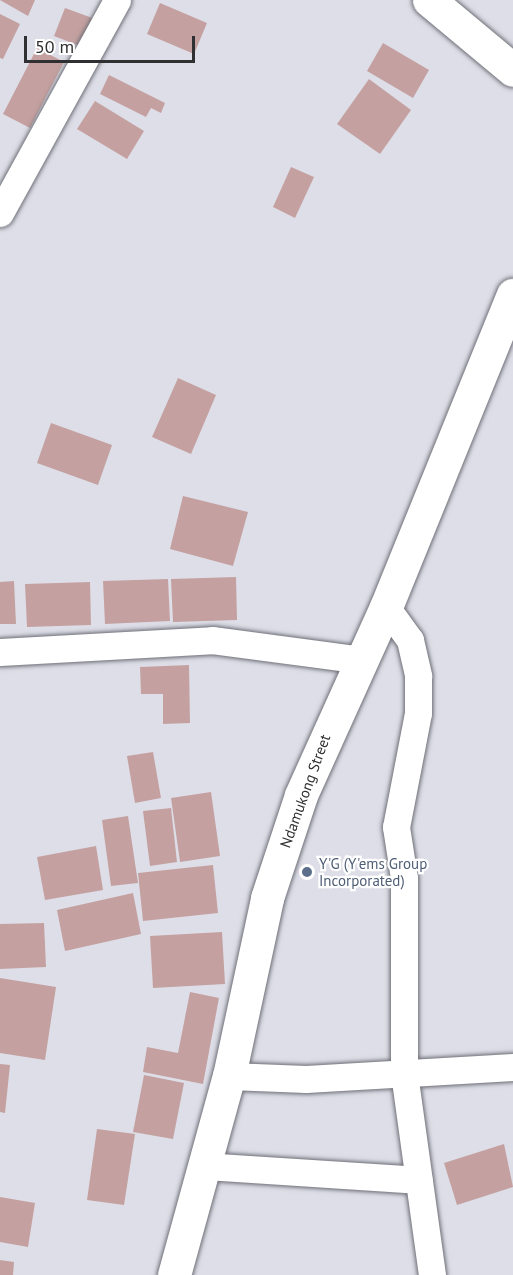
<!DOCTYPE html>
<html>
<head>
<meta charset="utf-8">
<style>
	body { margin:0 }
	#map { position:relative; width:513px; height:1275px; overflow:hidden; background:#dedee8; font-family:"PT Sans",sans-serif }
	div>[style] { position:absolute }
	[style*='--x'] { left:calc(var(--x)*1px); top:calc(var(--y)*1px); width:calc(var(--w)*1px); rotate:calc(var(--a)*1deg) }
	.building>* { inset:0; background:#c4a1a0 }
	.roads { filter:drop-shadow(0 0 2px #6f6f78) drop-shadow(0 0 2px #6f6f78) }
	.minor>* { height:27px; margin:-13.5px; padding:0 13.5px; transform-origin:13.5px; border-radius:13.5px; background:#fff }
	.major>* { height:33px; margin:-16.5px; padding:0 16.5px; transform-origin:16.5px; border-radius:16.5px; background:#fff }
	.highway>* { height:33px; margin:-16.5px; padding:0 16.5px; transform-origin:16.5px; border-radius:16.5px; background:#fff }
	.dots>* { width:16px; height:16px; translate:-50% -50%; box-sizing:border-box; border:3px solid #fff; border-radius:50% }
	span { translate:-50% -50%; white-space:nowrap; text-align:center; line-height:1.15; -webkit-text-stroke:4.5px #fff; paint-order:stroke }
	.street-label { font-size:15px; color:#303033 }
	.service-label { font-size:15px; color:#4e5e75 }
	.left { translate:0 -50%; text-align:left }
	.scale { position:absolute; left:24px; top:36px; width:171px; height:27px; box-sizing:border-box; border:3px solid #303033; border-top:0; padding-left:8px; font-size:18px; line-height:21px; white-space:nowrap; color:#303033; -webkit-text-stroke:4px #fff; paint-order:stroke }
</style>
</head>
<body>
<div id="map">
	<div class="building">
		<i style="clip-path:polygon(0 0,35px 0,28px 16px)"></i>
		<i style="clip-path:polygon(160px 3px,207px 23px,194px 54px,147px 34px)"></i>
		<i style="clip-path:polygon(65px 8px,95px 19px,85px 48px,54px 36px)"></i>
		<i style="clip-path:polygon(0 14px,20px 24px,3px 59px,0 58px)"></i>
		<i style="clip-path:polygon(383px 43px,429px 70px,413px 98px,367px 71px)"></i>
		<i style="clip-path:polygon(37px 48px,64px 62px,30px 128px,3px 114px)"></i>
		<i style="clip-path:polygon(109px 75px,165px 103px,161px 113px,151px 108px,146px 117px,100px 94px)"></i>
		<i style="clip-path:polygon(369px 79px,411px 110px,380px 154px,337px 124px)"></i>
		<i style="clip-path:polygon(95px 101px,144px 131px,127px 159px,77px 129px)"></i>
		<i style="clip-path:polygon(291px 167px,314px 177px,295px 218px,273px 207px)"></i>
		<i style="clip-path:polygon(178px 378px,216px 395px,191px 454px,152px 437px)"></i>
		<i style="clip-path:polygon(51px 423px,112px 445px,98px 485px,37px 463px)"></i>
		<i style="clip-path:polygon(183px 496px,248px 512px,233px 566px,170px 549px)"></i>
		<i style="clip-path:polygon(236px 577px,237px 620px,173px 622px,171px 579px)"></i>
		<i style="clip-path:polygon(168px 579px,170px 621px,105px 624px,103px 581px)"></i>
		<i style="clip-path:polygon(14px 581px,16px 624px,0 624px,0 582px)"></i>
		<i style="clip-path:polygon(90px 582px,91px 625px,27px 627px,25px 584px)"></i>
		<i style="clip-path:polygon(189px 665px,190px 723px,163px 724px,163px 694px,141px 694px,140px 667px)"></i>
		<i style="clip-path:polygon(153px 752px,161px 798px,135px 803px,127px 756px)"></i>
		<i style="clip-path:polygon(211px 792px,220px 856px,180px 862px,171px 798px)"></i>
		<i style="clip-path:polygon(171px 808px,177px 862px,150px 866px,143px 811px)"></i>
		<i style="clip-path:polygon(128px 816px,138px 883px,111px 886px,102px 820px)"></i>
		<i style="clip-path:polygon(96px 846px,103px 890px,45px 900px,37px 857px)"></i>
		<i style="clip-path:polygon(213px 865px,218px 913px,143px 921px,138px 873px)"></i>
		<i style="clip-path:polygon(133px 893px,141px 934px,65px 951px,57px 910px)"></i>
		<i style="clip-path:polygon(44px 923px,46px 967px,0 969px,0 924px)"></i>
		<i style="clip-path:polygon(222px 932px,225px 984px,153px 988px,150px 936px)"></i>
		<i style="clip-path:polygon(0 978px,56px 987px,45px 1060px,0 1053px)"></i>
		<i style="clip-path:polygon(190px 992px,219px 998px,203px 1084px,143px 1072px,147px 1047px,178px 1053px)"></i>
		<i style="clip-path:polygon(0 1064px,10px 1065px,5px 1113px,0 1112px)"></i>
		<i style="clip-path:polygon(144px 1075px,184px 1083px,173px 1139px,133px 1132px)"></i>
		<i style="clip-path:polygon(97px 1129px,135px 1134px,124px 1205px,87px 1200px)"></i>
		<i style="clip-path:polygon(504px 1144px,513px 1187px,457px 1205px,444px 1163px)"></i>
		<i style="clip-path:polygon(0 1197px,35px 1203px,28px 1247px,0 1242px)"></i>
		<i style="clip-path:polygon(0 1260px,14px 1262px,13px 1275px,0 1275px)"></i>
	</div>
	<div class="roads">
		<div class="minor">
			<i style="--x:0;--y:213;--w:243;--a:-61.2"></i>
			<i style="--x:386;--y:607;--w:41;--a:54"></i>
			<i style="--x:410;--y:640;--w:37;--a:77"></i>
			<i style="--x:418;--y:676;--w:37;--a:90"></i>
			<i style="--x:418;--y:713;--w:116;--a:100.9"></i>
			<i style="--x:396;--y:827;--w:52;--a:81.1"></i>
			<i style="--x:404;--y:878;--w:195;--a:90"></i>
			<i style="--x:404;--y:1073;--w:204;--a:82.1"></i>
			<i style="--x:0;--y:652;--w:212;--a:-3.2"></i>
			<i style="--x:212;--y:640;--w:151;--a:7.6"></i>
			<i style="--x:229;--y:1076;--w:77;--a:2.2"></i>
			<i style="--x:306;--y:1079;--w:207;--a:-3.3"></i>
			<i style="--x:204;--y:1166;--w:215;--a:3.7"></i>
		</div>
		<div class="major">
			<i style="--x:174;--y:1275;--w:206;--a:-74.6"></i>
			<i style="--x:229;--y:1076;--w:182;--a:-77.9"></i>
			<i style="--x:267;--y:898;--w:108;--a:-71.7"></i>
			<i style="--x:301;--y:795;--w:206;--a:-65.7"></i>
			<i style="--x:386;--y:607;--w:337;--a:-67.9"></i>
		</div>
		<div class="highway">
			<i style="--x:429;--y:0;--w:109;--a:39.8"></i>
		</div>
	</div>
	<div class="dots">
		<i style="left:307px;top:872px;background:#5c6f8a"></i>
	</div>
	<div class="street-label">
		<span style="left:305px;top:791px;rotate:-70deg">Ndamukong Street</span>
	</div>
	<div class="service-label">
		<span class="left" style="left:319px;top:872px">Y'G (Y'ems Group<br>Incorporated)</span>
	</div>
	<div class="scale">50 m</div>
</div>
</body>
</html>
